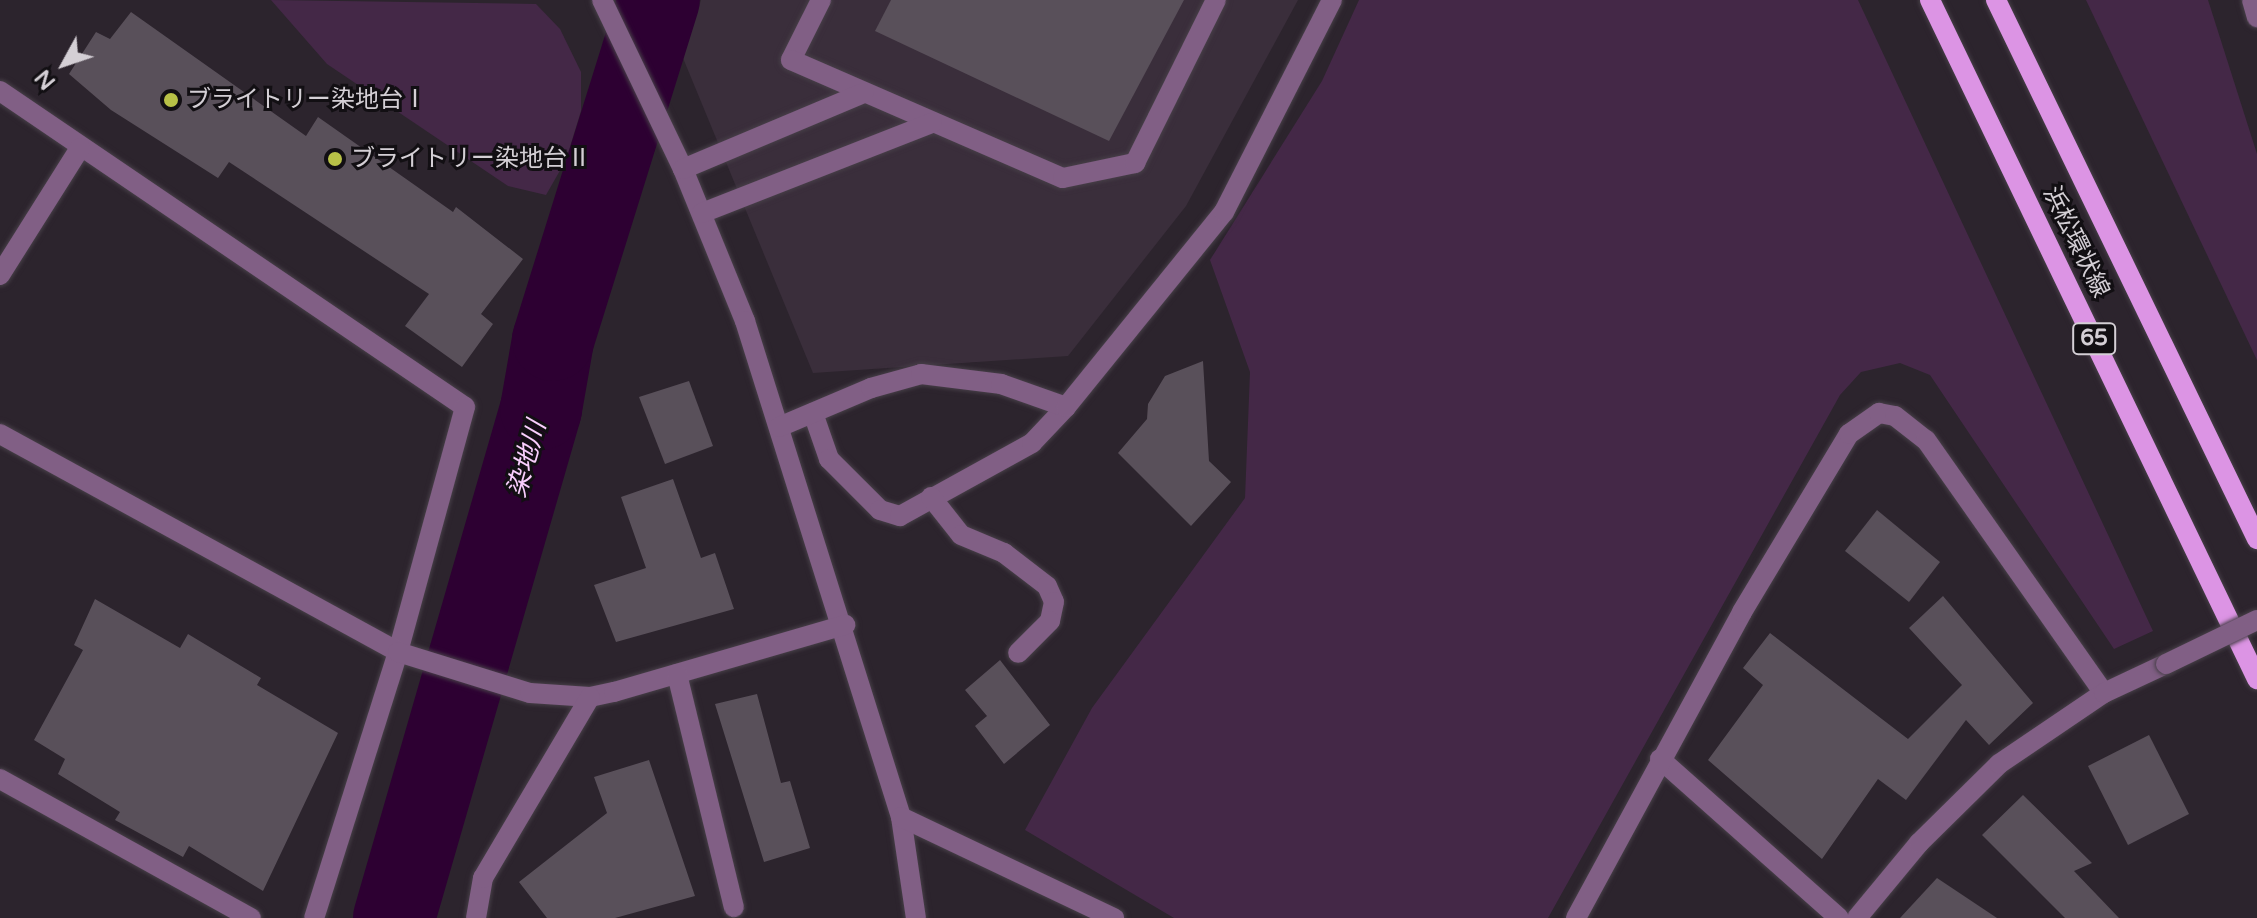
<!DOCTYPE html>
<html>
<head>
<meta charset="utf-8">
<style>
	body { margin:0 }
	#map { position:relative; width:2257px; height:918px; overflow:hidden; background:#2c242d; font-family:"Varela Round","Noto Sans JP",sans-serif }
	div>[style] { position:absolute }
	[style*='--x'] { left:calc(var(--x)*1px); top:calc(var(--y)*1px); width:calc(var(--w)*1px); rotate:calc(var(--a)*1deg) }
	.built>* { inset:0; background:#3a2e3b }
	.green>* { inset:0; background:#442847 }
	.river>* { height:82px; margin:-41px; padding:0 41px; transform-origin:41px; border-radius:41px; background:#2d0032 }
	.building>* { inset:0; background:#59505a }
	.roads { filter:drop-shadow(0 0 2px #473f48) drop-shadow(0 0 2px #473f48) }
	.minor>* { height:20px; margin:-10px; padding:0 10px; transform-origin:10px; border-radius:10px; background:#815f85 }
	.major>* { height:20px; margin:-10px; padding:0 10px; transform-origin:10px; border-radius:10px; background:#dc94e4 }
	.bridges { filter:drop-shadow(0 0 2px #473f48) drop-shadow(0 0 2px #473f48) }
	.minor-bridge>* { height:20px; margin:-10px; padding:0 10px; transform-origin:10px; border-radius:10px; background:#815f85 }
	.dots>* { width:22px; height:22px; translate:-50% -50%; box-sizing:border-box; border:4px solid #120f13; border-radius:50% }
	span { translate:-50% -50%; white-space:nowrap; text-align:center; line-height:1.15; -webkit-text-stroke:6px #120f13; paint-order:stroke }
	.shield-label span { padding:2px 6px; background:#120f13; border:2px solid; border-radius:6px; -webkit-text-stroke-width:0 }
	.shield-label { font-size:22px; color:#d4cfd5; font-weight:700 }
	.poi-label { font-size:24px; color:#d4cfd5 }
	.left { translate:0 -50%; text-align:left }
	.street-label { font-size:24px; color:#d4cfd5 }
	.water-label { font-size:26px; color:#f9cefd; font-style:italic }
	.north { position:absolute; left:24px; top:24px; width:80px; height:80px; -webkit-text-stroke:6px #120f13; paint-order:stroke; rotate:230deg; font-size:22px; font-weight:700; line-height:32px; text-align:center; color:#d4cfd5 }
	.north::after { content:''; display:block; margin:auto; width:28px; height:36px; background:#d4cfd5; clip-path:polygon(50% 0,100% 100%,50% 72%,0 100%) }
</style>
</head>
<body>
<div id="map">
	<div class="built">
		<i style="clip-path:polygon(701px 0,1298px 0,1186px 206px,1068px 356px,813px 373px,683px 58px)"></i>
	</div>
	<div class="green">
		<i style="clip-path:polygon(271px 0,536px 4px,560px 29px,581px 72px,581px 111px,566px 160px,546px 195px,508px 186px,327px 64px)"></i>
		<i style="clip-path:polygon(1359px 0,1858px 0,2153px 631px,2114px 649px,1930px 375px,1900px 363px,1861px 372px,1840px 395px,1548px 918px,1174px 918px,1025px 830px,1092px 708px,1245px 498px,1250px 372px,1210px 260px,1322px 81px)"></i>
		<i style="clip-path:polygon(2086px 0,2208px 0,2257px 154px,2257px 360px)"></i>
	</div>
	<div class="river">
		<i style="--x:394;--y:918;--w:530;--a:-73.89"></i>
		<i style="--x:541;--y:409;--w:70;--a:-80.1"></i>
		<i style="--x:553;--y:340;--w:356;--a:-72.7"></i>
	</div>
	<div class="building">
		<i style="clip-path:polygon(891px 0,1184px 0,1109px 141px,875px 31px)"></i>
		<i style="clip-path:polygon(131px 12px,306px 136px,318px 117px,453px 212px,456px 207px,523px 259px,481px 314px,493px 324px,462px 367px,405px 326px,429px 294px,229px 162px,218px 178px,111px 110px,69px 74px,96px 32px,110px 39px)"></i>
		<i style="clip-path:polygon(1203px 361px,1209px 461px,1231px 482px,1191px 526px,1118px 453px,1147px 419px,1148px 404px,1165px 376px)"></i>
		<i style="clip-path:polygon(689px 381px,713px 446px,665px 464px,639px 397px)"></i>
		<i style="clip-path:polygon(673px 479px,701px 558px,715px 553px,734px 609px,616px 642px,594px 585px,646px 568px,621px 497px)"></i>
		<i style="clip-path:polygon(1877px 510px,1940px 562px,1909px 602px,1845px 551px)"></i>
		<i style="clip-path:polygon(1943px 596px,2033px 703px,1989px 745px,1966px 720px,1906px 800px,1878px 779px,1822px 859px,1708px 760px,1763px 685px,1743px 668px,1770px 633px,1908px 739px,1962px 685px,1909px 628px)"></i>
		<i style="clip-path:polygon(95px 599px,180px 648px,188px 634px,261px 678px,257px 685px,338px 733px,263px 891px,189px 846px,183px 857px,115px 820px,120px 812px,58px 774px,65px 759px,34px 740px,83px 650px,74px 645px)"></i>
		<i style="clip-path:polygon(1000px 660px,1050px 725px,1004px 764px,975px 726px,987px 716px,965px 690px)"></i>
		<i style="clip-path:polygon(757px 694px,781px 783px,790px 781px,810px 848px,764px 862px,715px 704px)"></i>
		<i style="clip-path:polygon(2149px 735px,2189px 814px,2128px 845px,2088px 766px)"></i>
		<i style="clip-path:polygon(649px 760px,695px 896px,615px 918px,547px 918px,519px 882px,607px 813px,594px 777px)"></i>
		<i style="clip-path:polygon(2023px 795px,2092px 863px,2074px 871px,2119px 918px,2065px 918px,1982px 835px)"></i>
		<i style="clip-path:polygon(1937px 878px,1997px 918px,1900px 918px)"></i>
	</div>
	<div class="roads">
		<div class="minor">
			<i style="--x:602;--y:0;--w:187;--a:64.4"></i>
			<i style="--x:683;--y:169;--w:164;--a:67.8"></i>
			<i style="--x:745;--y:321;--w:520;--a:72.54"></i>
			<i style="--x:901;--y:817;--w:102;--a:81.6"></i>
			<i style="--x:821;--y:0;--w:67;--a:116.6"></i>
			<i style="--x:791;--y:60;--w:296;--a:23.5"></i>
			<i style="--x:1063;--y:178;--w:74;--a:-11.8"></i>
			<i style="--x:1135;--y:163;--w:182;--a:-63.6"></i>
			<i style="--x:2252;--y:0;--w:18;--a:74"></i>
			<i style="--x:0;--y:91;--w:562;--a:34.2"></i>
			<i style="--x:465;--y:407;--w:254;--a:105.3"></i>
			<i style="--x:398;--y:652;--w:279;--a:107.5"></i>
			<i style="--x:683;--y:169;--w:196;--a:-22.8"></i>
			<i style="--x:702;--y:213;--w:247;--a:-21.4"></i>
			<i style="--x:0;--y:275;--w:150;--a:-57.8"></i>
			<i style="--x:813;--y:413;--w:49;--a:70.8"></i>
			<i style="--x:829;--y:459;--w:72;--a:45"></i>
			<i style="--x:880;--y:510;--w:21;--a:17"></i>
			<i style="--x:900;--y:516;--w:151;--a:-28.9"></i>
			<i style="--x:1032;--y:443;--w:50;--a:-46.6"></i>
			<i style="--x:779;--y:427;--w:100;--a:-23"></i>
			<i style="--x:871;--y:388;--w:52;--a:-15.6"></i>
			<i style="--x:921;--y:374;--w:81;--a:7.1"></i>
			<i style="--x:1001;--y:384;--w:69;--a:19.5"></i>
			<i style="--x:1066;--y:407;--w:251;--a:-51"></i>
			<i style="--x:1224;--y:212;--w:238;--a:-63"></i>
			<i style="--x:0;--y:434;--w:454;--a:28.7"></i>
			<i style="--x:398;--y:652;--w:138;--a:17.3"></i>
			<i style="--x:530;--y:693;--w:60;--a:3.8"></i>
			<i style="--x:590;--y:697;--w:25;--a:-12"></i>
			<i style="--x:614;--y:692;--w:241;--a:-16.2"></i>
			<i style="--x:931;--y:497;--w:48;--a:51.7"></i>
			<i style="--x:961;--y:535;--w:47;--a:22.7"></i>
			<i style="--x:1004;--y:553;--w:54;--a:37.5"></i>
			<i style="--x:1047;--y:586;--w:17;--a:66"></i>
			<i style="--x:1054;--y:602;--w:19;--a:102"></i>
			<i style="--x:1050;--y:621;--w:45;--a:135"></i>
			<i style="--x:677;--y:674;--w:240;--a:76.3"></i>
			<i style="--x:1660;--y:759;--w:239;--a:41.6"></i>
			<i style="--x:0;--y:779;--w:287;--a:29"></i>
			<i style="--x:901;--y:817;--w:236;--a:25.4"></i>
			<i style="--x:476;--y:918;--w:41;--a:-80.1"></i>
			<i style="--x:483;--y:878;--w:210;--a:-59.4"></i>
			<i style="--x:1576;--y:918;--w:348;--a:-61.5"></i>
			<i style="--x:1742;--y:612;--w:208;--a:-59"></i>
			<i style="--x:1849;--y:434;--w:37;--a:-35"></i>
			<i style="--x:1879;--y:413;--w:16;--a:11"></i>
			<i style="--x:1895;--y:416;--w:39;--a:38"></i>
			<i style="--x:1926;--y:440;--w:309;--a:54.9"></i>
			<i style="--x:1857;--y:918;--w:97;--a:-50.4"></i>
			<i style="--x:1919;--y:843;--w:112;--a:-44.6"></i>
			<i style="--x:1999;--y:764;--w:127;--a:-34.1"></i>
			<i style="--x:2104;--y:693;--w:68;--a:-25.1"></i>
		</div>
		<div class="major">
			<i style="--x:1930;--y:0;--w:754;--a:64.28"></i>
			<i style="--x:1996;--y:0;--w:599;--a:64.16"></i>
		</div>
	</div>
	<div class="bridges">
		<div class="minor-bridge">
			<i style="--x:2166;--y:664;--w:101;--a:-25.8"></i>
		</div>
	</div>
	<div class="dots">
		<i style="left:171px;top:100px;background:#b8c147"></i>
		<i style="left:335px;top:159px;background:#b8c147"></i>
	</div>
	<div class="shield-label">
		<span style="left:2094px;top:339px">65</span>
	</div>
	<div class="poi-label">
		<span class="left" style="left:187px;top:100px">ブライトリー染地台Ⅰ</span>
		<span class="left" style="left:351px;top:159px">ブライトリー染地台Ⅱ</span>
	</div>
	<div class="street-label">
		<span style="left:2076px;top:242px;rotate:64deg">浜松環状線</span>
	</div>
	<div class="water-label">
		<span style="left:527px;top:459px;rotate:-74deg">染地川</span>
	</div>
	<div class="north">N</div>
</div>
</body>
</html>
